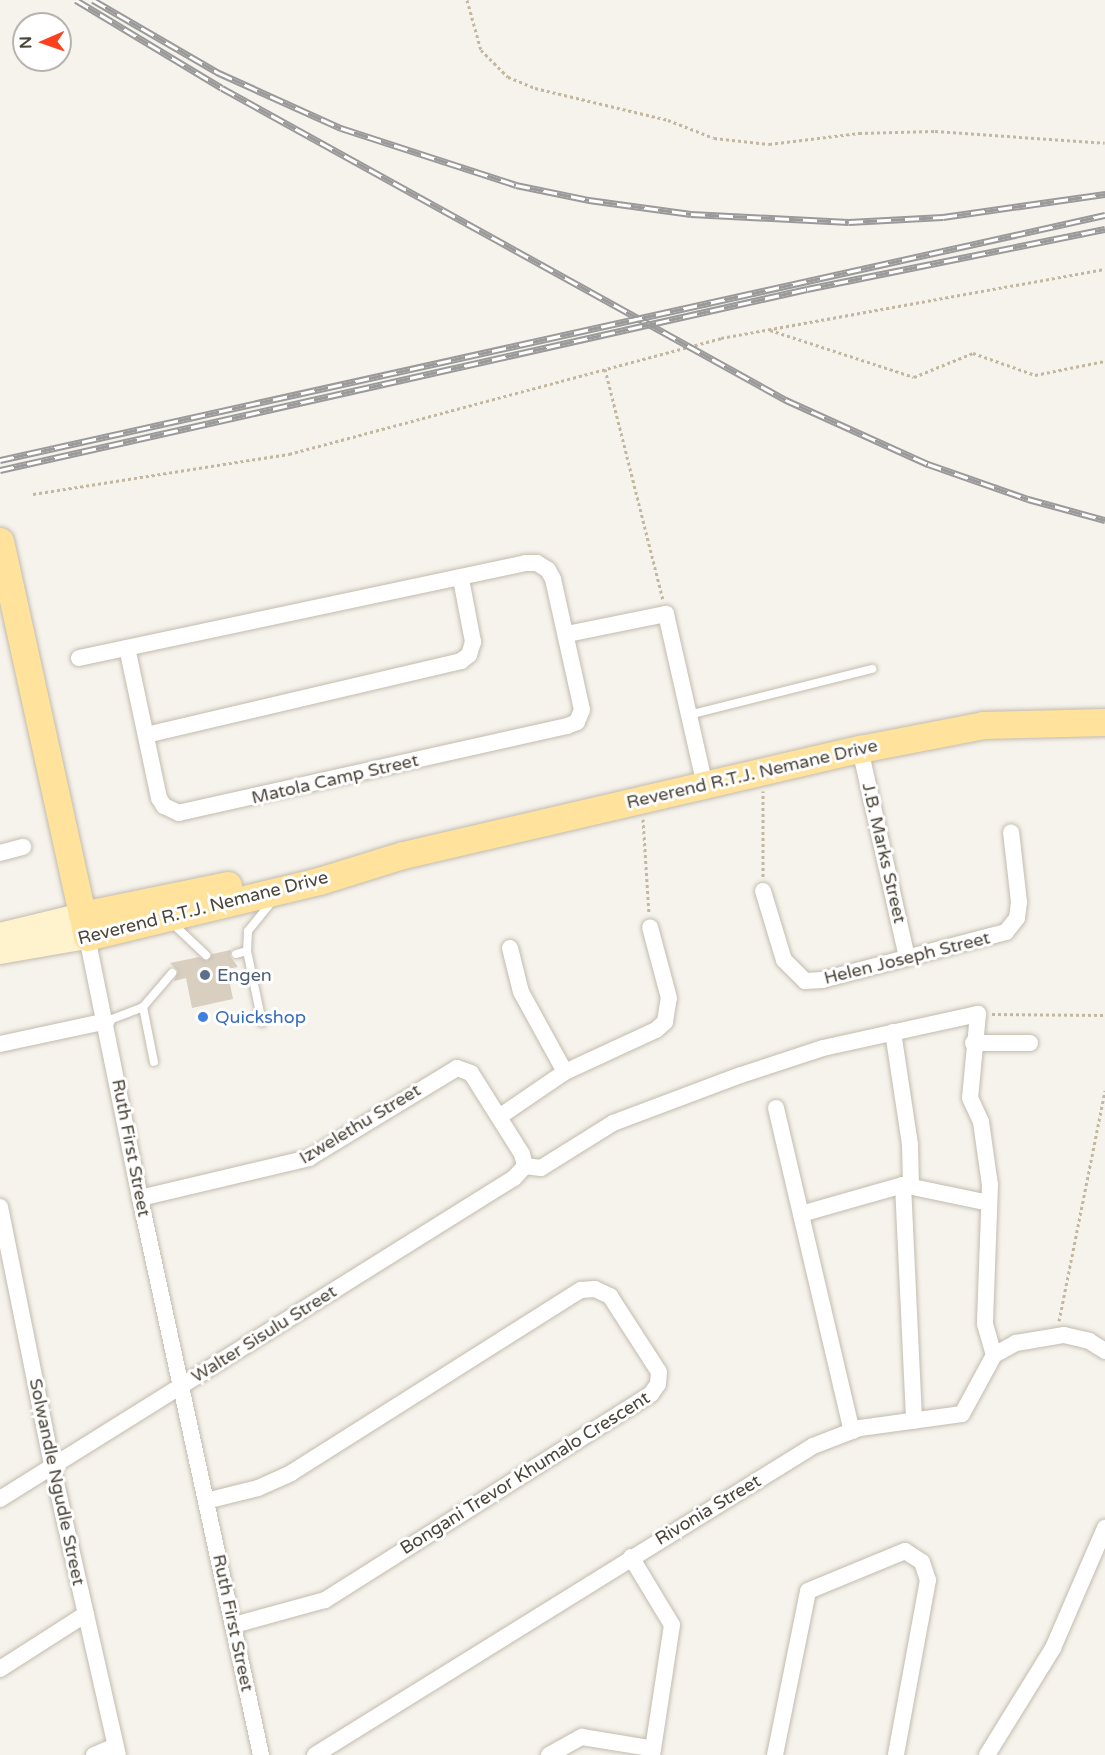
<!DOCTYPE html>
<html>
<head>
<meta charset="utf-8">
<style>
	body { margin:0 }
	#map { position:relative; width:1105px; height:1755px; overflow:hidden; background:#f6f3ec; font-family:"Varela Round",sans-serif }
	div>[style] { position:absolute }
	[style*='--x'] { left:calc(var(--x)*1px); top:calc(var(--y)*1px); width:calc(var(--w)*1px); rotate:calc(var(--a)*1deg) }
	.building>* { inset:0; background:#d8cfc1 }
	.path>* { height:3px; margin-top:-1.5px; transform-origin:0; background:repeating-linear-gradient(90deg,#c4b79f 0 3px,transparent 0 6px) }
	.roads { filter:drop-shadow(0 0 2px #c2bbae) drop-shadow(0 0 2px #c2bbae) }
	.lane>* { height:8px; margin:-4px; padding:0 4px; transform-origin:4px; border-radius:4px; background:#fff }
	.street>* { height:16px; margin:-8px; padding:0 8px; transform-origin:8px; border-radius:8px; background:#fff }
	.secondary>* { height:24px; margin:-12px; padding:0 12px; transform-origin:12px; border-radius:12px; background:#fff3cd }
	.primary>* { height:27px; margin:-13.5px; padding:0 13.5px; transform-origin:13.5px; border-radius:13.5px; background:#ffe39c }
	.rail>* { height:7px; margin-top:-3.5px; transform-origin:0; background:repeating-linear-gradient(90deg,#fff 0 14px,#9a9a9a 0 28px); box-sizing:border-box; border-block:2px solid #9a9a9a }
	.dots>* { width:16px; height:16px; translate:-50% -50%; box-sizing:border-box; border:3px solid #fff; border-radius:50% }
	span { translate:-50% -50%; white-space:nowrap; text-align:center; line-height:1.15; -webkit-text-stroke:6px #fff; paint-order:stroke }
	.street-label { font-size:18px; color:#4b4439 }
	.service-label { font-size:18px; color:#4e5e75 }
	.left { translate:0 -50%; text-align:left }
	.shop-label { font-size:18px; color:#366cbe }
	.north { position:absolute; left:12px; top:12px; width:60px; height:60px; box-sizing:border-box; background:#fff; border:2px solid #b7b4b0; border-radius:50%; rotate:268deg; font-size:16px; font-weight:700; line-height:24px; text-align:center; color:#4b4439 }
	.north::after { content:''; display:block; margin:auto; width:21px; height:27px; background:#fc3f1d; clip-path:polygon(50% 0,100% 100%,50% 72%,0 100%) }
</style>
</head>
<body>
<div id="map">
	<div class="building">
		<i style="clip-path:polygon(231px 950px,230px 956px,238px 967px,227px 969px,233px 999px,192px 1008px,186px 978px,174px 981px,178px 971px,170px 963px,199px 957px,207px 961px,212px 954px)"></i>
	</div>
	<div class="path">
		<i style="--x:467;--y:0;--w:52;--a:74.4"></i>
		<i style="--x:481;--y:50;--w:38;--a:45"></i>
		<i style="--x:508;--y:77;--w:29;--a:22"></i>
		<i style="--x:535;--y:88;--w:137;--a:13.5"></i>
		<i style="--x:668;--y:120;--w:49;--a:21.4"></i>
		<i style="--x:714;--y:138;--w:55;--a:6.2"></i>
		<i style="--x:769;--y:144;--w:91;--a:-7"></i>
		<i style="--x:859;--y:133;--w:76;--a:-1.5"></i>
		<i style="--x:935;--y:131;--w:170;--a:4"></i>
		<i style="--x:770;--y:330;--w:151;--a:18.1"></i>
		<i style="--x:914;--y:377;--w:64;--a:-22.1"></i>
		<i style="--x:973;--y:353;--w:66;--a:19.5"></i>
		<i style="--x:1035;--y:375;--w:71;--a:-11.3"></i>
		<i style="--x:605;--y:369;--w:238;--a:75.9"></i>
		<i style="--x:33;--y:494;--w:259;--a:-8.9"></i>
		<i style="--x:289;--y:454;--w:447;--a:-15"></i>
		<i style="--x:721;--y:338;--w:390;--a:-10.2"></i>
		<i style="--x:643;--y:819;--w:95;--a:86.4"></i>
		<i style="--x:763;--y:877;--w:86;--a:-90"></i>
		<i style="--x:992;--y:1014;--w:113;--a:0.5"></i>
		<i style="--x:1059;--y:1321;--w:235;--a:-78.7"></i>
	</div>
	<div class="roads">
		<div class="lane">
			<i style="--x:689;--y:715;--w:189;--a:-14.1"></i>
			<i style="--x:172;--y:923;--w:47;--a:43.3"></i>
			<i style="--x:247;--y:951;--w:73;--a:78.1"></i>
			<i style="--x:236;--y:954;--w:11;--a:-15"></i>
			<i style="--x:247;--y:951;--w:20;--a:-87"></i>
			<i style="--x:248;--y:931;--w:40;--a:-51"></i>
			<i style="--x:143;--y:1007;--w:56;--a:78.7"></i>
			<i style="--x:107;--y:1021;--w:39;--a:-21"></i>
			<i style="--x:143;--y:1007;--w:45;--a:-49.5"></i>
		</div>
		<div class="street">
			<i style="--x:567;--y:634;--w:101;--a:-11.4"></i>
			<i style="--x:666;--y:614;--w:176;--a:77.2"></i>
			<i style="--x:79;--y:658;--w:457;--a:-12"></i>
			<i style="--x:526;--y:563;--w:11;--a:0"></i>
			<i style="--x:537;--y:563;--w:13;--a:32"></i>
			<i style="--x:548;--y:570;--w:10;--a:61"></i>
			<i style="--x:553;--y:579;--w:134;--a:77.5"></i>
			<i style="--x:582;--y:710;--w:13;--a:113"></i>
			<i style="--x:577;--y:722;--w:11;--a:158"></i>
			<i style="--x:567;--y:726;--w:398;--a:167.4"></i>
			<i style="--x:179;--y:813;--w:17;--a:-155"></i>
			<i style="--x:164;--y:806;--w:9;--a:-122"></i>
			<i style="--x:159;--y:798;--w:153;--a:-102"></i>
			<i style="--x:146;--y:735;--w:324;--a:-13.2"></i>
			<i style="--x:461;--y:661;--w:10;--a:-37"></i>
			<i style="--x:469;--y:655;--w:14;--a:-73"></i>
			<i style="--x:473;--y:642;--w:64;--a:-100.8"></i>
			<i style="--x:860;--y:749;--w:213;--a:77.3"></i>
			<i style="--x:0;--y:853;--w:24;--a:-15"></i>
			<i style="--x:763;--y:891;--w:72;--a:73.1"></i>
			<i style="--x:784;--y:960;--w:30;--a:45"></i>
			<i style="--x:805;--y:981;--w:17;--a:-3"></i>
			<i style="--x:822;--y:980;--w:190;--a:-14.6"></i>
			<i style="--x:1006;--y:932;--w:18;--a:-52"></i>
			<i style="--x:1017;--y:918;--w:16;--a:-83"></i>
			<i style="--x:1019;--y:902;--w:70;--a:-96.5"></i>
			<i style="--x:87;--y:937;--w:266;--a:78.5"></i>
			<i style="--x:140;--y:1198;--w:570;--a:77.74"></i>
			<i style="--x:510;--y:948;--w:45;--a:76"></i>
			<i style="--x:521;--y:992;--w:91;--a:61.2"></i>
			<i style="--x:893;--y:1032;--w:114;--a:81.4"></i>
			<i style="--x:910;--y:1145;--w:41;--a:88.6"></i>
			<i style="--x:973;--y:1043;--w:57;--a:0"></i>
			<i style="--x:0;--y:1044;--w:109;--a:-12.1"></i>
			<i style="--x:776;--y:1108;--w:332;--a:76.8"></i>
			<i style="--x:499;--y:1117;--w:80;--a:-34.3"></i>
			<i style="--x:565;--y:1072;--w:100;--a:-24.8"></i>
			<i style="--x:656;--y:1030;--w:12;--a:-42"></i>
			<i style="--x:665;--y:1022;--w:24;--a:-81"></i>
			<i style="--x:669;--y:998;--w:73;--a:-105"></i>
			<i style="--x:525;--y:1166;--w:16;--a:7"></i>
			<i style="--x:541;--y:1168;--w:85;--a:-32"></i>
			<i style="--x:613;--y:1123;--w:137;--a:-20.6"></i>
			<i style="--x:741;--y:1075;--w:86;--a:-18.2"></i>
			<i style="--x:823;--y:1048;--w:159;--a:-12.4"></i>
			<i style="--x:978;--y:1014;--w:84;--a:95.4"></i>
			<i style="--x:970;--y:1098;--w:26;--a:65"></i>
			<i style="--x:981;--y:1122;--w:64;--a:81.9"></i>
			<i style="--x:990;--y:1185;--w:139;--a:92.1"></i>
			<i style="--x:985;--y:1324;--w:32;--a:74"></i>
			<i style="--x:903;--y:1185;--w:236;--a:87.3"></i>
			<i style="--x:140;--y:1198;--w:174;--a:-13.3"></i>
			<i style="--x:309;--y:1158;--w:173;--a:-31.3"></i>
			<i style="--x:457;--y:1068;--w:15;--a:20"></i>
			<i style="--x:471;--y:1073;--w:96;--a:57.8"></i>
			<i style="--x:522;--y:1154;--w:12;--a:76"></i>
			<i style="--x:0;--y:1207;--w:263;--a:78.6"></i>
			<i style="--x:52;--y:1465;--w:297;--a:77.2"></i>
			<i style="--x:801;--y:1214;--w:106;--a:-15.9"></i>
			<i style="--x:903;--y:1185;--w:88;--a:11.8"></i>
			<i style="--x:0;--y:1499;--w:606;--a:-31.99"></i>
			<i style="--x:514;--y:1178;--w:16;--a:-47"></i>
			<i style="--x:206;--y:1501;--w:54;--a:-14"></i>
			<i style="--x:258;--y:1488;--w:36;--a:-24"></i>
			<i style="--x:291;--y:1473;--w:343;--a:-32.3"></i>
			<i style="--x:581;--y:1290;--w:14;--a:-4"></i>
			<i style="--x:595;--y:1289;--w:17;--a:25"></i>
			<i style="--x:610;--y:1296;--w:90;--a:57.2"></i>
			<i style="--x:659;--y:1372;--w:12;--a:95"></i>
			<i style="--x:658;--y:1384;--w:12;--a:125"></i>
			<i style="--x:651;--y:1394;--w:386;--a:147.7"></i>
			<i style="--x:325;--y:1600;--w:94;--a:164.6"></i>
			<i style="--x:631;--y:1557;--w:79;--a:58.9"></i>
			<i style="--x:672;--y:1625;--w:132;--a:98.7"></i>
			<i style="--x:0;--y:1669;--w:102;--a:-32.6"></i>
			<i style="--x:94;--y:1755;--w:21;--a:-23"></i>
			<i style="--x:315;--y:1755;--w:586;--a:-31.82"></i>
			<i style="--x:813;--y:1446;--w:50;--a:-21"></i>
			<i style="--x:860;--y:1428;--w:103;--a:-7.8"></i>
			<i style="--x:962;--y:1414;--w:67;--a:-61.5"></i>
			<i style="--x:994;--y:1355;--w:25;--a:-29"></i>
			<i style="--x:1016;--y:1343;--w:49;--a:-9.5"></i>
			<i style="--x:1064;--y:1335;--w:26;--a:13"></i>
			<i style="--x:1089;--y:1341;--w:19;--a:32"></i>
			<i style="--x:549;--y:1755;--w:38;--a:-29"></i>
			<i style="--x:582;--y:1737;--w:69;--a:9.2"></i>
			<i style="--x:775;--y:1755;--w:167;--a:-78.6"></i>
			<i style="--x:808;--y:1591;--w:105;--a:-22.4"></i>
			<i style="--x:905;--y:1551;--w:20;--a:33"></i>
			<i style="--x:922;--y:1562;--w:19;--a:72"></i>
			<i style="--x:928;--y:1580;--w:178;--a:100.4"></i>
			<i style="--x:987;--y:1755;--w:126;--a:-58.3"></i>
			<i style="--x:1053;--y:1648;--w:131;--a:-66.6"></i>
		</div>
		<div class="secondary">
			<i style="--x:0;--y:935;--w:84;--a:-13.7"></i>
			<i style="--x:0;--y:952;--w:88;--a:-9.8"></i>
		</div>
		<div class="primary">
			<i style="--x:0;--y:541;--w:405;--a:77.6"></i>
			<i style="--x:87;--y:937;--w:239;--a:-13.6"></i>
			<i style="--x:319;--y:881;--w:88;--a:-17.2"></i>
			<i style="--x:403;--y:855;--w:469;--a:-13.1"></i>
			<i style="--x:860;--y:749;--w:125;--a:-11"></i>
			<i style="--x:983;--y:725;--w:122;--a:-1.4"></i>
			<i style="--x:82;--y:915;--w:149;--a:-11.6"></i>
		</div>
	</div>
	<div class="rail">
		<i style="--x:76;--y:0;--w:170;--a:31.1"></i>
		<i style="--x:222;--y:88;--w:645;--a:28.95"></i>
		<i style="--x:786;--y:400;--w:156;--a:24.3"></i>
		<i style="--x:928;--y:464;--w:106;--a:19.3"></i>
		<i style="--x:1028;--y:499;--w:80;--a:15.3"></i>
		<i style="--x:93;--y:0;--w:146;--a:30.1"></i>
		<i style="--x:219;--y:73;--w:134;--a:24.3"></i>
		<i style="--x:341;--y:128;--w:184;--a:18"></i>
		<i style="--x:516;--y:185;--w:75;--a:11.6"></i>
		<i style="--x:589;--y:200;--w:103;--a:7.8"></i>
		<i style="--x:691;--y:214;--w:158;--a:2.9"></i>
		<i style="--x:849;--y:222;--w:94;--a:-3"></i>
		<i style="--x:943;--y:217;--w:164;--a:-8.1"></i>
		<i style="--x:0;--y:460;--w:1132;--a:-12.5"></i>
		<i style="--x:0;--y:470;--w:827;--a:-12.64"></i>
		<i style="--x:807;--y:289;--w:304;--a:-11.4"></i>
	</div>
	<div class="dots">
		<i style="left:205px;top:975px;background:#5c6f8a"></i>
		<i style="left:203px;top:1017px;background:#3f7fe0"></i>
	</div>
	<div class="street-label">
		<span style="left:752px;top:774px;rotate:-13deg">Reverend R.T.J. Nemane Drive</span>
		<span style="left:335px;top:779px;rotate:-13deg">Matola Camp Street</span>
		<span style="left:884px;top:853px;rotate:77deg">J.B. Marks Street</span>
		<span style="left:203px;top:908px;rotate:-14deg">Reverend R.T.J. Nemane Drive</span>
		<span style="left:907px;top:958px;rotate:-14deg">Helen Joseph Street</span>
		<span style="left:360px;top:1124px;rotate:-31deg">Izwelethu Street</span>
		<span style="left:131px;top:1148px;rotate:79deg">Ruth First Street</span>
		<span style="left:264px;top:1334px;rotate:-32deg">Walter Sisulu Street</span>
		<span style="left:525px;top:1473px;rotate:-32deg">Bongani Trevor Khumalo Crescent</span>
		<span style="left:57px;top:1482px;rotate:78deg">Solwandle Ngudle Street</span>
		<span style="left:708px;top:1510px;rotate:-31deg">Rivonia Street</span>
		<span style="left:233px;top:1623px;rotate:78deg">Ruth First Street</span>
	</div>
	<div class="service-label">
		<span class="left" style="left:217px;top:975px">Engen</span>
	</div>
	<div class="shop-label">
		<span class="left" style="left:215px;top:1017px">Quickshop</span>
	</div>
	<div class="north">N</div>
</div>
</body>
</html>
